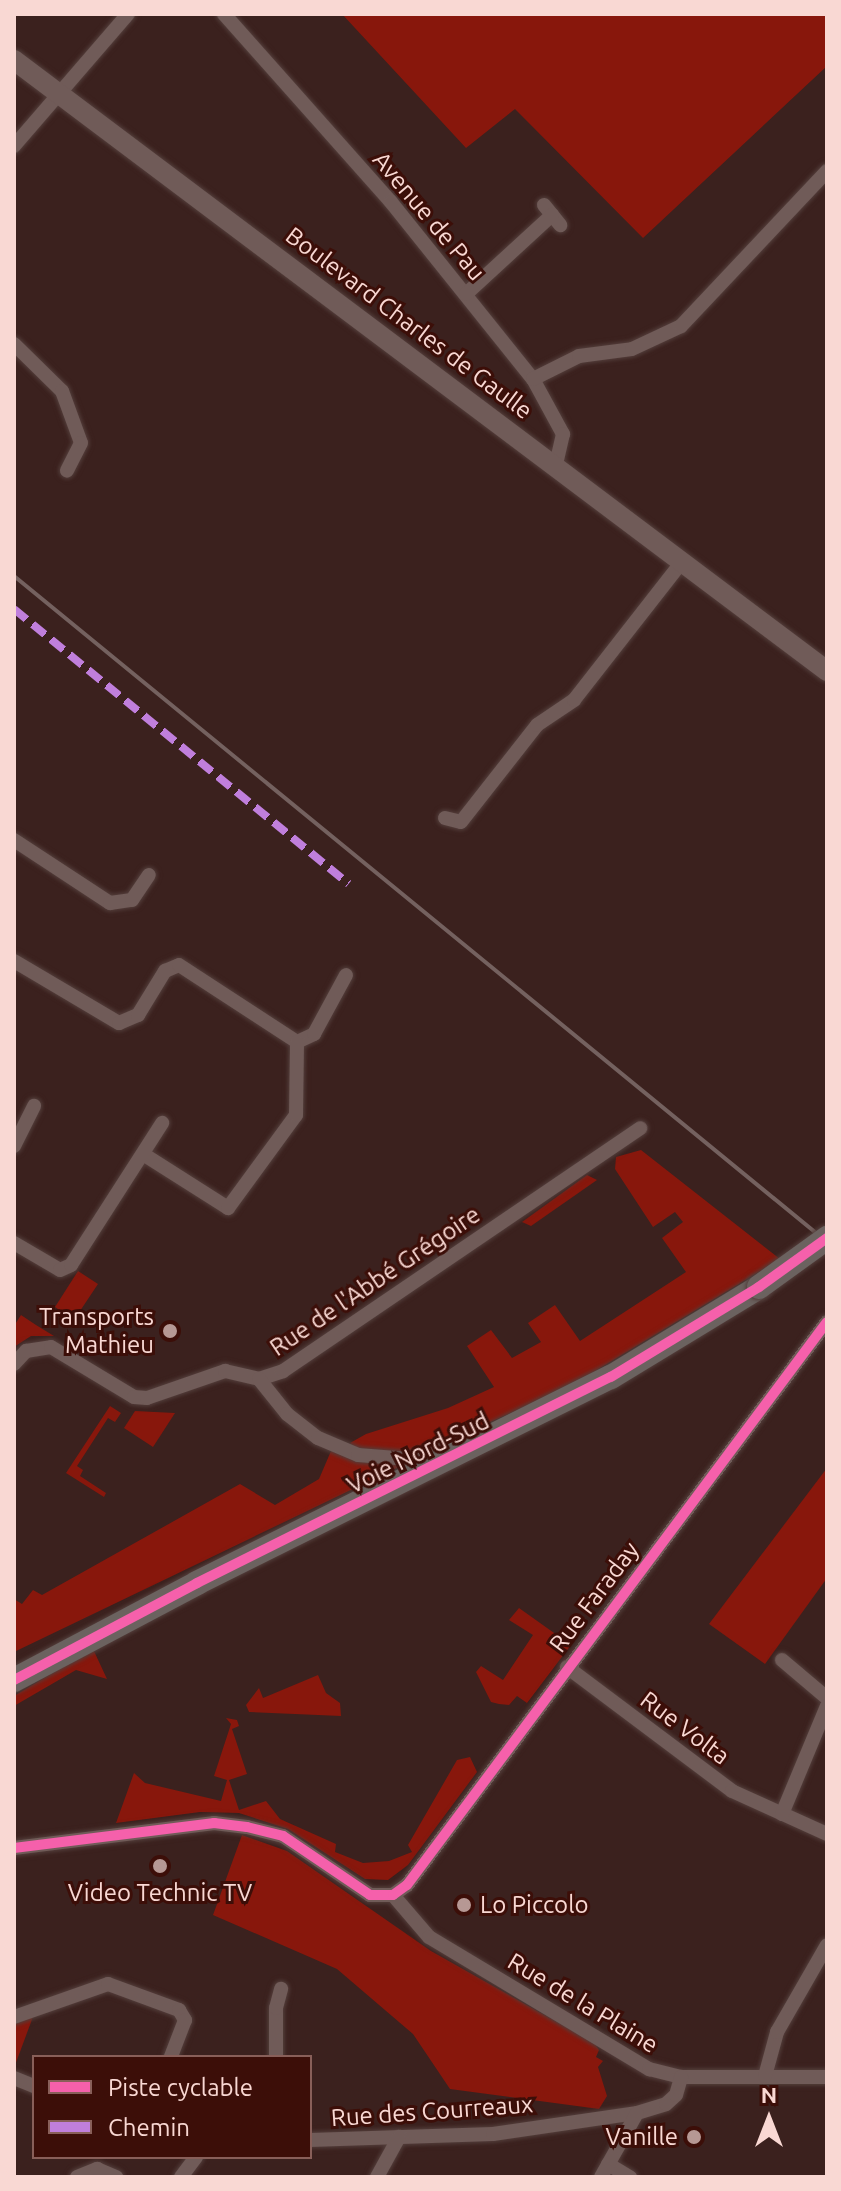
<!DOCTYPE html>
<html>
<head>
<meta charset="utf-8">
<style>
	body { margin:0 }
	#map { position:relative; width:841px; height:2191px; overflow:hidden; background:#3b211e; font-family:Ubuntu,sans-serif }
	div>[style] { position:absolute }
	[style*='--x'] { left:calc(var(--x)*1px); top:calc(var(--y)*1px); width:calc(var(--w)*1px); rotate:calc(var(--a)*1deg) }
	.green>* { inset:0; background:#88170c }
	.roads { filter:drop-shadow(0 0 2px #533e3b) drop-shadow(0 0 2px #533e3b) }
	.street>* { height:14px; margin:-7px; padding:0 7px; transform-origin:7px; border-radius:7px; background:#705b58 }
	.secondary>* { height:20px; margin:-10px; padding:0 10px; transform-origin:10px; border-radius:10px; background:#705b58 }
	.primary>* { height:24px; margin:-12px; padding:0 12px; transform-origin:12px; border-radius:12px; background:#6b625f }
	.rail>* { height:4px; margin:-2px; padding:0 2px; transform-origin:2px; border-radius:2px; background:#74615f }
	.bridges { filter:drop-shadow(0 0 2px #533e3b) drop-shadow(0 0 2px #533e3b) }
	.primary-bridge>* { height:24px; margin:-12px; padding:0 12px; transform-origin:12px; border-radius:12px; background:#6b625f }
	.quiet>* { height:8px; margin-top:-4px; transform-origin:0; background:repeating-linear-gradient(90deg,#c07fdc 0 16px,transparent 0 24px) }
	.cycleway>* { height:10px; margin:-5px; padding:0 5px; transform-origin:5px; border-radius:5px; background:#f560ab }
	.dots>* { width:22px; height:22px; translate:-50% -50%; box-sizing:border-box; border:4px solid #3c0e08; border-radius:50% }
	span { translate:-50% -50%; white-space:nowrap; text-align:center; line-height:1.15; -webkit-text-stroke:6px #3c0e08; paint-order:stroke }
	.street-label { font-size:24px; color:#f9d8d3 }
	.poi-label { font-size:24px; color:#f9d8d3 }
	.right { translate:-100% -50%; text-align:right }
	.left { translate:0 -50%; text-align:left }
	.frame { position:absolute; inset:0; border:16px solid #f9d8d3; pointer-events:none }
	.legend { position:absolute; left:32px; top:2055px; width:280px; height:104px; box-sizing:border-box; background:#3c0e08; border:2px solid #885f59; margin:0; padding:10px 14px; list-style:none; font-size:24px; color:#f9d8d3 }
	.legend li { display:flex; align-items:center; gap:16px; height:40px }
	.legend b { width:40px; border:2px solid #885f59 }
	.north { position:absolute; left:729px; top:2079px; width:80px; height:80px; -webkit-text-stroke:6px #3c0e08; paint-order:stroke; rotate:0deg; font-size:22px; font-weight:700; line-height:32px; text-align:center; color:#f9d8d3 }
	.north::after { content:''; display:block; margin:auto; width:28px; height:36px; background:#f9d8d3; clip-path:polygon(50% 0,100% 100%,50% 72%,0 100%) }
</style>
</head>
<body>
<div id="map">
	<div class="green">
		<i style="clip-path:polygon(342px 14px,827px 14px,827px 66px,643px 238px,515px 109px,466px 148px)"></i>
		<i style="clip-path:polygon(641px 1150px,780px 1259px,567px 1388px,429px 1449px,410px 1453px,355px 1449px,350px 1443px,366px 1434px,448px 1408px,494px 1387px,467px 1346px,491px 1330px,512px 1358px,541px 1342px,528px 1323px,555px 1305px,580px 1341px,686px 1272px,662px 1238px,683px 1222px,675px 1212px,653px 1227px,615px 1169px,616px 1157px)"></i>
		<i style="clip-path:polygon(587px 1175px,597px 1180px,531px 1226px,522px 1222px)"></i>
		<i style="clip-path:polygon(78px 1271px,98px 1284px,74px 1320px,55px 1307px)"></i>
		<i style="clip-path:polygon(21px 1315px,36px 1325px,54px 1336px,31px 1336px,14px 1347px,14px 1326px)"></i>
		<i style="clip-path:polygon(110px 1406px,121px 1413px,115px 1422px,108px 1418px,77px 1466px,83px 1470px,80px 1476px,106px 1493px,104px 1497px,66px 1473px)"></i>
		<i style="clip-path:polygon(135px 1411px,175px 1413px,153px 1447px,124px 1428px)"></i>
		<i style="clip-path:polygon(331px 1451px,359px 1461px,405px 1464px,14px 1652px,14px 1599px,22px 1604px,33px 1590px,42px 1595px,240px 1484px,275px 1505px,319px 1479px)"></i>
		<i style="clip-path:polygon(827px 1468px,827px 1578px,765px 1664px,709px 1624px)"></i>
		<i style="clip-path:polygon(519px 1608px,571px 1645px,527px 1703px,517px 1696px,509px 1705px,499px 1704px,491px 1702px,476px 1672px,481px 1666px,503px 1680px,533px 1635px,509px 1620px)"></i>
		<i style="clip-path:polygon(93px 1649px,107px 1679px,76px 1670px,14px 1706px,14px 1696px)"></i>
		<i style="clip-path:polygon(318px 1675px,326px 1693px,340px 1703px,341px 1716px,249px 1712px,246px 1705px,259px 1688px,263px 1698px)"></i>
		<i style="clip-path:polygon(226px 1718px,237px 1720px,239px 1726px,232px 1729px,247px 1774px,229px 1780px,239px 1810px,266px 1801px,280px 1819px,336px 1844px,335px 1852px,363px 1863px,389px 1861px,412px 1852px,408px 1845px,457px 1760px,470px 1757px,477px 1772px,408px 1865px,388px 1880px,365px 1879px,288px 1829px,239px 1813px,200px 1812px,116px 1823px,134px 1773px,145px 1783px,221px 1801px,227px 1780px,214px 1776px,231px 1724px)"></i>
		<i style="clip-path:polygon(242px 1835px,287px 1851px,431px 1951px,594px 2043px,599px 2050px,596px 2057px,603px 2061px,598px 2067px,607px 2096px,599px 2109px,450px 2089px,413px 2034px,337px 1969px,213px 1915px)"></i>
		<i style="clip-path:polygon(34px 2014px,14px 2068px,14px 2020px)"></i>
	</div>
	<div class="roads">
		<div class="street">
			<i style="--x:224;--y:14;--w:251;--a:48.4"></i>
			<i style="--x:391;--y:202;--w:227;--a:51.3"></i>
			<i style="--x:533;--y:379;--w:63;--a:61.4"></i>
			<i style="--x:563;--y:434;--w:31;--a:103"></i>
			<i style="--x:14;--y:146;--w:174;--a:-49.2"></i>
			<i style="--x:544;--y:205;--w:26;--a:51"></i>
			<i style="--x:466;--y:294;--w:117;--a:-42.6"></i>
			<i style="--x:14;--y:344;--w:67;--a:44.4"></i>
			<i style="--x:62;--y:391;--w:55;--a:69.9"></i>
			<i style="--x:81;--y:443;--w:31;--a:117"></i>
			<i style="--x:533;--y:379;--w:51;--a:-26.6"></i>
			<i style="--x:579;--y:356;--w:53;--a:-7.5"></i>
			<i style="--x:632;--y:349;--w:54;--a:-25.1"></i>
			<i style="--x:681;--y:326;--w:213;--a:-46.7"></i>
			<i style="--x:445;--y:818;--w:16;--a:14"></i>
			<i style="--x:461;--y:822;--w:123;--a:-51.9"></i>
			<i style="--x:537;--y:725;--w:45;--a:-34"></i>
			<i style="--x:574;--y:700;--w:175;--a:-52"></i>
			<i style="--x:14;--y:840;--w:115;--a:33.3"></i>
			<i style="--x:110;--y:903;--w:22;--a:-8"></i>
			<i style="--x:132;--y:900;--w:30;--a:-56"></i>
			<i style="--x:14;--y:961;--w:122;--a:30.6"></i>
			<i style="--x:119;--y:1023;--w:21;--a:-23"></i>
			<i style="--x:138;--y:1015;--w:52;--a:-58.5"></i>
			<i style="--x:165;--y:971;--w:15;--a:-23"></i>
			<i style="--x:179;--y:965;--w:141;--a:33.1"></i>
			<i style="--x:297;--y:1042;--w:19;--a:-25"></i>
			<i style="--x:314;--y:1034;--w:67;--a:-61.5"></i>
			<i style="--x:14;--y:1146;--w:45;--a:-63.4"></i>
			<i style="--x:143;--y:1154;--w:101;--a:32.4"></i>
			<i style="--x:228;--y:1208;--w:115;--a:-53.8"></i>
			<i style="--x:296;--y:1115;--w:73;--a:-89.2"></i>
			<i style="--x:14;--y:1243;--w:53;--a:30.4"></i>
			<i style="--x:60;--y:1270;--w:12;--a:-24"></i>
			<i style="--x:71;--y:1265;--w:169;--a:-57.3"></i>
			<i style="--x:14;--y:1364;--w:18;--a:-47"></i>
			<i style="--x:26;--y:1351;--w:25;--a:-9"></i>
			<i style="--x:51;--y:1347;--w:97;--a:31.1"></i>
			<i style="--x:134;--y:1397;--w:13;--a:4"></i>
			<i style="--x:147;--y:1398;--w:83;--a:-19.1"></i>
			<i style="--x:225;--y:1371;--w:35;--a:13"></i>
			<i style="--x:259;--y:1379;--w:25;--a:-18"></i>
			<i style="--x:283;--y:1371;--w:432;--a:-34.2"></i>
			<i style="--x:259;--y:1379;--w:45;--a:51.3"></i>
			<i style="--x:287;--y:1414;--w:39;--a:38"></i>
			<i style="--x:318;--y:1438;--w:43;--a:23"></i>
			<i style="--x:358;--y:1455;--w:51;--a:4.5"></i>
			<i style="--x:409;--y:1459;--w:44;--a:-17.2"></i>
			<i style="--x:782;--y:1660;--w:59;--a:40.2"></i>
			<i style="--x:567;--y:1667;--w:206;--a:36.9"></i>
			<i style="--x:732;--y:1791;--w:104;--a:24.4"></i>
			<i style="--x:782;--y:1814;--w:117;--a:-67.4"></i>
			<i style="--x:14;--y:1848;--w:202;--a:-7.1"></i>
			<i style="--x:214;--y:1823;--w:33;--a:7"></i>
			<i style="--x:247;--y:1827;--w:37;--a:14"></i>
			<i style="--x:283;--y:1836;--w:105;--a:34.1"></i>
			<i style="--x:370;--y:1895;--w:23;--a:0"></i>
			<i style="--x:393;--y:1895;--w:17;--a:-36"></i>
			<i style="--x:407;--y:1885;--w:702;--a:-53.28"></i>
			<i style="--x:393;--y:1895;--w:55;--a:49.4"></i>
			<i style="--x:429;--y:1937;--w:257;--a:31"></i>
			<i style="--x:649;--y:2069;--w:33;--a:14"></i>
			<i style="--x:681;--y:2077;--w:146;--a:0"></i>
			<i style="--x:14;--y:2017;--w:100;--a:-19.3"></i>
			<i style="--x:108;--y:1984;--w:76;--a:20.1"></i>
			<i style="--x:179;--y:2010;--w:12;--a:59"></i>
			<i style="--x:185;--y:2020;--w:40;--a:111"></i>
			<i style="--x:276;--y:2057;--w:49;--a:-90"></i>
			<i style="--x:276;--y:2008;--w:20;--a:-75"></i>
			<i style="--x:765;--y:2076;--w:46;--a:-74.7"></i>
			<i style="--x:777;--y:2032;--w:100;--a:-60.1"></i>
			<i style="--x:14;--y:2078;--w:22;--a:22"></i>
			<i style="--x:310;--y:2140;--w:183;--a:-1.9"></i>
			<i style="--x:493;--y:2134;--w:146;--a:-8.3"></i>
			<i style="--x:637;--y:2113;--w:30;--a:-17"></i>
			<i style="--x:666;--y:2104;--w:13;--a:-42"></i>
			<i style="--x:676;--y:2095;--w:19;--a:-74"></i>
			<i style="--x:608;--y:2164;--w:26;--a:31"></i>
			<i style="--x:77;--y:2177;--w:22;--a:-22"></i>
			<i style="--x:97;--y:2169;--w:21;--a:23"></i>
			<i style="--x:181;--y:2177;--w:25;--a:-53"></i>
			<i style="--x:377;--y:2177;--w:46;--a:-61.2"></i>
			<i style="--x:601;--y:2177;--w:73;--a:-60.6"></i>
		</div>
		<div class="secondary">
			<i style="--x:14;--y:60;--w:1017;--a:36.93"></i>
		</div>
		<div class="primary">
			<i style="--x:14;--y:1680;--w:207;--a:-27.9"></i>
			<i style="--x:197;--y:1583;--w:462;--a:-26.5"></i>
			<i style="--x:611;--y:1377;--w:173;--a:-31.3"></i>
		</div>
	</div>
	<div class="rail">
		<i style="--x:14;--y:576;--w:1051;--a:39.32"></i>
	</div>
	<div class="bridges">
		<div class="primary-bridge">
			<i style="--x:759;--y:1287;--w:84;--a:-35.8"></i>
		</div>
	</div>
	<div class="quiet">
		<i style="--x:14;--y:609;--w:433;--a:39.4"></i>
	</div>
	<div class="cycleway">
		<i style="--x:14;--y:1680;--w:207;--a:-27.9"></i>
		<i style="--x:197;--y:1583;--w:462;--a:-26.5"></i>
		<i style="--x:611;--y:1377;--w:173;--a:-31.3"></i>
		<i style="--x:759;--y:1287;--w:84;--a:-35.8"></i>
		<i style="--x:14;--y:1848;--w:202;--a:-7.1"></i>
		<i style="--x:214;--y:1823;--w:33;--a:7"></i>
		<i style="--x:247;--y:1827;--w:37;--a:14"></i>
		<i style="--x:283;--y:1836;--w:105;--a:34.1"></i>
		<i style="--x:370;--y:1895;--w:23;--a:0"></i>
		<i style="--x:393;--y:1895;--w:17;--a:-36"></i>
		<i style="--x:407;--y:1885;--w:702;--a:-53.28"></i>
	</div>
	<div class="dots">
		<i style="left:170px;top:1331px;background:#b69894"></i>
		<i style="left:160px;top:1866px;background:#b69894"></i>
		<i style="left:464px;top:1905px;background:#b69894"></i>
		<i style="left:694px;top:2137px;background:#b69894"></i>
	</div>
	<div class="street-label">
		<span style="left:429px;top:216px;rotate:50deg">Avenue de Pau</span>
		<span style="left:409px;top:323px;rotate:37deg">Boulevard Charles de Gaulle</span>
		<span style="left:375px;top:1281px;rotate:-34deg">Rue de l'Abbé Grégoire</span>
		<span style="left:418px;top:1453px;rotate:-26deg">Voie Nord-Sud</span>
		<span style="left:594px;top:1597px;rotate:-53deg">Rue Faraday</span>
		<span style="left:685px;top:1728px;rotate:37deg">Rue Volta</span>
		<span style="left:583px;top:2003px;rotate:31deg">Rue de la Plaine</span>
		<span style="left:432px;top:2111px;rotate:-4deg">Rue des Courreaux</span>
	</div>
	<div class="poi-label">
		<span class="right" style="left:154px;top:1331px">Transports<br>Mathieu</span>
		<span style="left:160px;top:1893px">Video Technic TV</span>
		<span class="left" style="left:480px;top:1905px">Lo Piccolo</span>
		<span class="right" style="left:678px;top:2137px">Vanille</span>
	</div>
	<div class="frame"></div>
	<ul class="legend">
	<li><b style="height:10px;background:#f560ab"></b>Piste cyclable</li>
	<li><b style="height:10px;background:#c07fdc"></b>Chemin</li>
	</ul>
	<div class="north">N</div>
</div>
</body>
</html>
